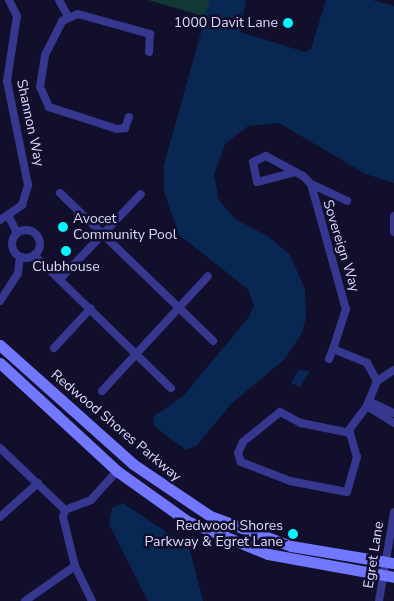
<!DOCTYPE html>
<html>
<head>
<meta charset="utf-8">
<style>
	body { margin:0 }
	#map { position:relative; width:394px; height:601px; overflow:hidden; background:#120f2d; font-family:"Nunito Sans",sans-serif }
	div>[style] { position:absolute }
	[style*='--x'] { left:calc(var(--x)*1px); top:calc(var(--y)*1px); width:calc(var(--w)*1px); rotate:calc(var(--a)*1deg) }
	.green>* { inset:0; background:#113834 }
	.water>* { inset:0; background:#082853 }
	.minor>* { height:8px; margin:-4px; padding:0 4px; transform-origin:4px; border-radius:4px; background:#363890 }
	.minor>.ring { margin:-4px; padding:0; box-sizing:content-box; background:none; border:8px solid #363890; border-radius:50% }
	.secondary>* { height:11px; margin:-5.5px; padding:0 5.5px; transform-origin:5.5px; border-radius:5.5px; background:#7277ff }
	.dots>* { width:14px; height:14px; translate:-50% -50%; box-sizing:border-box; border:2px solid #120f2d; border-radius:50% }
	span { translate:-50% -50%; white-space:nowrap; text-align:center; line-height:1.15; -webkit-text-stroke:5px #120f2d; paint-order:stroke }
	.poi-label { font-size:14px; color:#dddbff }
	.right { translate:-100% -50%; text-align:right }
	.left { translate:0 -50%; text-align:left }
	.street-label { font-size:14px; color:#dddbff }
</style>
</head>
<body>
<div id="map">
	<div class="green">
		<i style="clip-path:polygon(148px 0,210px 0,206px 17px)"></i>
	</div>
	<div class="water">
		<i style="clip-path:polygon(210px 0,246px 0,240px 32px,305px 52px,311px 49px,326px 0,372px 0,394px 6px,394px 183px,366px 174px,279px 123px,248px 126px,225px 144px,214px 175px,219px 200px,235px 219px,269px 237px,290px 255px,305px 289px,306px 317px,302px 333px,285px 359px,233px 402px,197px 445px,186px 450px,154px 426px,153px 417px,184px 395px,249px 317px,254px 306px,248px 289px,179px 235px,164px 191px,164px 165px)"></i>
		<i style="clip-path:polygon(299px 370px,310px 371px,300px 387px,291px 383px)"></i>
		<i style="clip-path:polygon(123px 503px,189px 547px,203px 601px,148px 601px,109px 524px,112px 508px)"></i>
	</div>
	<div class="minor">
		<i style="--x:59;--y:0;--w:18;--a:61"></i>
		<i style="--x:129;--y:117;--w:12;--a:110"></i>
		<i style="--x:125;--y:128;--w:8;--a:173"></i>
		<i style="--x:117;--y:129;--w:71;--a:-162.1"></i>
		<i style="--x:49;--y:107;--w:22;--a:-114"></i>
		<i style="--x:40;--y:87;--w:32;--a:-81"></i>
		<i style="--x:45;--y:55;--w:38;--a:-63"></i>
		<i style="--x:62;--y:21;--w:17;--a:-24"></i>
		<i style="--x:78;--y:14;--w:75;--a:15.5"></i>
		<i style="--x:150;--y:34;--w:18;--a:93"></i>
		<i style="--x:296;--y:172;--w:40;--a:165.6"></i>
		<i style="--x:257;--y:182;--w:20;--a:-101"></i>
		<i style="--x:253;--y:162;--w:14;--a:-25"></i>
		<i style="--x:266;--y:156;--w:42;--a:28.4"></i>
		<i style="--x:303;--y:176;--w:11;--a:45"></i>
		<i style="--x:311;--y:184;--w:40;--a:25"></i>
		<i style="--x:311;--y:184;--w:130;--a:74.4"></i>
		<i style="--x:346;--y:309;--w:42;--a:108"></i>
		<i style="--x:333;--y:349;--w:37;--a:22"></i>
		<i style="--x:367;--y:363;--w:21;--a:61"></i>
		<i style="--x:377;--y:381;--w:27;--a:112"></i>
		<i style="--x:367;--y:406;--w:31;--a:127"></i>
		<i style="--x:60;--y:193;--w:213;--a:44"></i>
		<i style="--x:8;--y:215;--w:20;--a:63"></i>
		<i style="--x:394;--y:216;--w:16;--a:90"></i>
		<i style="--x:0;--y:220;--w:27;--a:-34"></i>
		<i style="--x:22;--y:205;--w:21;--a:-73"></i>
		<i style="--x:28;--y:185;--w:106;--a:-101.4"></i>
		<i style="--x:7;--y:81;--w:66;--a:-81.3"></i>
		<i style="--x:17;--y:16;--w:18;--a:-117"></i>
		<i class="ring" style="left:12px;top:230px;width:20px;height:20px"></i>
		<i style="--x:34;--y:255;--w:191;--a:44.2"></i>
		<i style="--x:60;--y:279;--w:117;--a:-46.4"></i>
		<i style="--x:0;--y:301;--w:33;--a:-57"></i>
		<i style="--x:18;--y:273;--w:16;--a:-83"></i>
		<i style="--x:54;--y:348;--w:54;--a:-47.2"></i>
		<i style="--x:329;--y:359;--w:11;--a:-68"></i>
		<i style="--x:377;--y:381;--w:20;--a:-33"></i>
		<i style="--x:102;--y:391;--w:156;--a:-47.3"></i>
		<i style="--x:369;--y:401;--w:28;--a:26"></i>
		<i style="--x:367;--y:406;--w:32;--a:32"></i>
		<i style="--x:280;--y:412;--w:24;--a:28"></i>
		<i style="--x:301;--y:423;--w:50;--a:11.5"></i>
		<i style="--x:350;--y:433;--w:25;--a:74"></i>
		<i style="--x:357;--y:457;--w:36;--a:106"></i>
		<i style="--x:347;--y:492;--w:58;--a:-169.1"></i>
		<i style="--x:290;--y:481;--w:53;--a:-158.8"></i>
		<i style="--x:241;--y:462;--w:9;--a:-108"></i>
		<i style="--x:238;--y:453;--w:12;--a:-66"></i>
		<i style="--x:243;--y:442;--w:48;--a:-39"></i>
		<i style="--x:0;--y:448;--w:90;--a:43.6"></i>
		<i style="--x:0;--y:517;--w:51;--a:-41.8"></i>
		<i style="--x:25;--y:601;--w:61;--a:-35"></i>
		<i style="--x:92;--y:601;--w:39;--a:-116"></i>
		<i style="--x:75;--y:566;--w:50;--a:-103.8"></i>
		<i style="--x:63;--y:517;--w:7;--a:-74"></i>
		<i style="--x:65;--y:510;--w:28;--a:-21"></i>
		<i style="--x:91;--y:500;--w:39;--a:-48"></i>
		<i style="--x:379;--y:601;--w:90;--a:-80.4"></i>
	</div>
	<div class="secondary">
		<i style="--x:0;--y:345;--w:178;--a:41.8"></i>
		<i style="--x:133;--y:464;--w:93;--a:34"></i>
		<i style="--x:210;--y:516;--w:86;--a:20.3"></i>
		<i style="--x:291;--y:546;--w:104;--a:9.4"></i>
		<i style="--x:0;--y:363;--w:159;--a:42.7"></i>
		<i style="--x:117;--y:471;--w:86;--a:35.5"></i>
		<i style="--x:187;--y:521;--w:87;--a:22.2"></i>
		<i style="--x:268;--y:554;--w:128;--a:10.3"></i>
	</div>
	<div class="dots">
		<i style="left:288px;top:23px;background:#07f5ff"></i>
		<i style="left:63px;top:227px;background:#07f5ff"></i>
		<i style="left:66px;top:251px;background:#07f5ff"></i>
		<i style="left:293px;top:534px;background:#07f5ff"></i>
	</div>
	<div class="poi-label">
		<span class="right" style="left:278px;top:23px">1000 Davit Lane</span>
		<span class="left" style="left:73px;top:227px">Avocet<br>Community Pool</span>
		<span style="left:66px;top:267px">Clubhouse</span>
		<span class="right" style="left:283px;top:534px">Redwood Shores<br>Parkway &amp; Egret Lane</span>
	</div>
	<div class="street-label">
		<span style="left:30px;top:123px;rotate:78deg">Shannon Way</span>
		<span style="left:341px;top:246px;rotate:73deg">Sovereign Way</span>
		<span style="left:116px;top:426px;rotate:40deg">Redwood Shores Parkway</span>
		<span style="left:374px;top:555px;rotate:-81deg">Egret Lane</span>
	</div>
</div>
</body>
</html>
